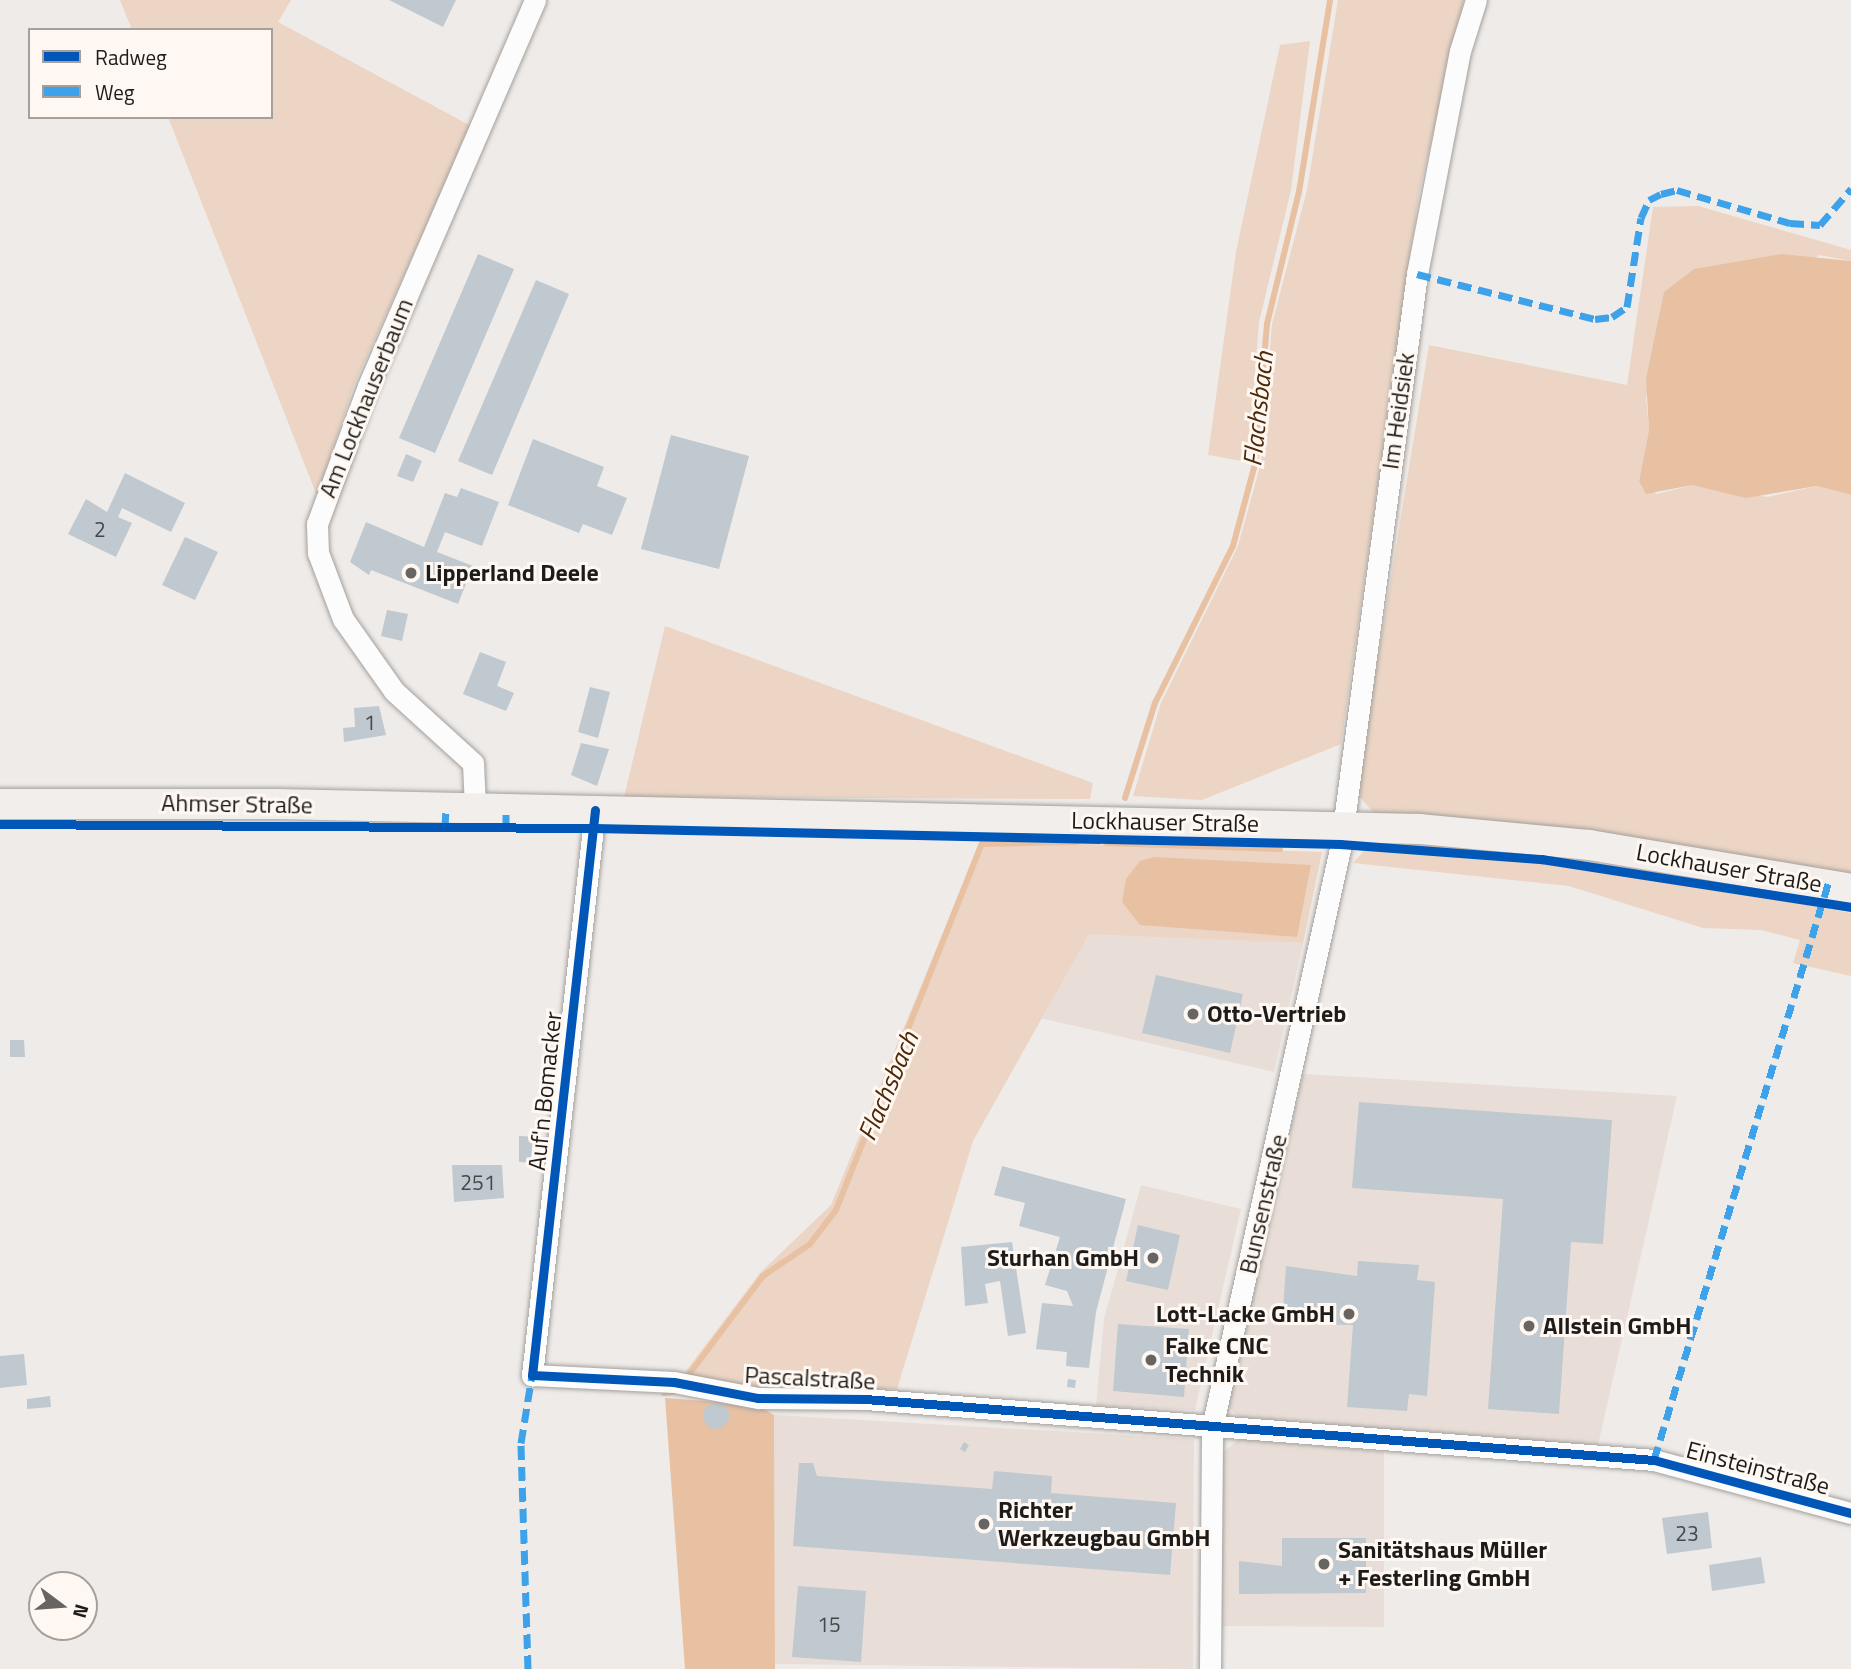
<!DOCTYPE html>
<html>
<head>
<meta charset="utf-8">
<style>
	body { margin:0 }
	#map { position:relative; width:1851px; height:1669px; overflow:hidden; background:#efebe8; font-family:"Titillium Web",sans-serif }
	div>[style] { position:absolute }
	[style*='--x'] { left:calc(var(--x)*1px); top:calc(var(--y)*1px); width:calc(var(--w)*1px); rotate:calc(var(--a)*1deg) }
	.built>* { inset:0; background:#e8ded7 }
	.green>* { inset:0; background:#ecd5c4 }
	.water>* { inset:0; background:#e8c1a3 }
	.stream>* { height:6px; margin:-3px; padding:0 3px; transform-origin:3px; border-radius:3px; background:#e8c1a3 }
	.building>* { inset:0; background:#bfc9cf }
	.round { border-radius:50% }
	.roads { filter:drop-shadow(0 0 2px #a3a09d) drop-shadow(0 0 2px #a3a09d) }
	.street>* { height:21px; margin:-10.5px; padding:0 10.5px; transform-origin:10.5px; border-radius:10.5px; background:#fdfcfc }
	.secondary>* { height:30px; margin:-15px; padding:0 15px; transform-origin:15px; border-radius:15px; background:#f2eeec }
	.quiet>* { height:7px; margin-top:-3.5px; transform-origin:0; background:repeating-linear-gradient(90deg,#3da2ea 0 14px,transparent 0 21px) }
	.cycleway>* { height:9px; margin:-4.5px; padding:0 4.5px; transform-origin:4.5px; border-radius:4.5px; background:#0057b8 }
	.dots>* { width:19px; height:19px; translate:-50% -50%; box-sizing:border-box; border:4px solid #fff8f2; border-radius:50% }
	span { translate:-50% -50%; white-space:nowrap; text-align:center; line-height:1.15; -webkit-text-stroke:6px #fff8f2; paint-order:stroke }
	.number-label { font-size:21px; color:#464747 }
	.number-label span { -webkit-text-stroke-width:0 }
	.street-label { font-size:24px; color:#1e1c1a }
	.poi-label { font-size:24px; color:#1e1c1a; font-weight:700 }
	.left { translate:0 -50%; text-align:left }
	.right { translate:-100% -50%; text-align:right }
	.water-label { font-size:26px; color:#4c2907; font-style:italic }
	.legend { position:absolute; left:28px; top:28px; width:245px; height:91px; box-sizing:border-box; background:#fff8f2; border:2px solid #a5a09c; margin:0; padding:9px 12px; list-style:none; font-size:21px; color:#1e1c1a }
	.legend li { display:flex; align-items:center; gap:14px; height:35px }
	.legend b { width:35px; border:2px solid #a5a09c }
	.north { position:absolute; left:28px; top:1571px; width:70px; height:70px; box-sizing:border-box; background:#fff8f2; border:2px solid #a5a09c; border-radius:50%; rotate:106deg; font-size:19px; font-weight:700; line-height:28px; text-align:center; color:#1e1c1a }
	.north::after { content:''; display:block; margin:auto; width:24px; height:32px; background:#676462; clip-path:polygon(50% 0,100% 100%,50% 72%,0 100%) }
</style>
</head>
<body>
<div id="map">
	<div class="built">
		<i style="clip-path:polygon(1089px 933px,1303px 943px,1274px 1072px,1040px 1018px)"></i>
		<i style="clip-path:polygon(1303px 1074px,1677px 1096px,1597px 1450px,1242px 1421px,1228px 1407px)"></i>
		<i style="clip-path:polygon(1141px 1185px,1241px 1209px,1195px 1410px,1096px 1406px,1104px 1319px)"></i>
		<i style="clip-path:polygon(774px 1415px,1194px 1439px,1193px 1669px,775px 1664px)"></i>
		<i style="clip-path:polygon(1239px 1439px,1384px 1452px,1384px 1627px,1220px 1626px,1222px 1453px)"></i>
	</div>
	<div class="green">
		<i style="clip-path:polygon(120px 0,291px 0,278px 22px,471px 126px,354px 385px,317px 496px,168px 117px,271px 117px,271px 30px,132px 30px)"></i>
		<i style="clip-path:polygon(1338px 0,1464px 0,1419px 193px,1341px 744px,1202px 800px,1133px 796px,1161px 703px,1238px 546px,1261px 463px,1272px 324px,1307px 190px)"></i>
		<i style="clip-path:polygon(1310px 41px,1291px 190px,1259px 322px,1248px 462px,1208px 455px,1236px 252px,1280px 45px)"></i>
		<i style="clip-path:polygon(1698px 206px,1851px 250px,1851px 261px,1819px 255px,1646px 397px,1649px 430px,1639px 481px,1657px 494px,1692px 485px,1767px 497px,1817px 486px,1851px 495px,1851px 878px,1375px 814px,1356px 793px,1429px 345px,1627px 385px,1653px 207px)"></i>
		<i style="clip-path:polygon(665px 626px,1093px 783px,1090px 799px,624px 797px)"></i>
		<i style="clip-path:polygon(981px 840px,1322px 852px,1303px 943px,1089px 934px,973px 1141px,897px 1389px,755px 1391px,683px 1375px,760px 1273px,831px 1205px)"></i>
		<i style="clip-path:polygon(1374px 840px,1533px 855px,1851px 913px,1851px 976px,1793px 963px,1800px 940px,1761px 930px,1703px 928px,1569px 886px,1353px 863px)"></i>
	</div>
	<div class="water">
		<i style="clip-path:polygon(1781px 254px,1851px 261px,1851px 495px,1817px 486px,1746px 498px,1692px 485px,1646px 494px,1639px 481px,1649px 430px,1646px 379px,1664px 292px,1694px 269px)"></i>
		<i style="clip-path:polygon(1154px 857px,1311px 865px,1297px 937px,1140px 925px,1122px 902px,1126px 879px,1140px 861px)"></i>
		<i style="clip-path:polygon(665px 1398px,757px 1405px,774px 1415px,775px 1669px,685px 1669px)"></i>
	</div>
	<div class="stream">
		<i style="--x:1125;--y:798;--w:100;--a:-72.5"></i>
		<i style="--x:1155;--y:703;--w:175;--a:-63.6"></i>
		<i style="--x:1233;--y:546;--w:85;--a:-75"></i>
		<i style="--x:1255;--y:464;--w:141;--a:-85.1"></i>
		<i style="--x:1267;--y:324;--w:136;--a:-76.4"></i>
		<i style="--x:1299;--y:192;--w:194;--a:-80.8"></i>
		<i style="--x:1107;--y:843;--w:173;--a:2"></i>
		<i style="--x:690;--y:1373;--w:121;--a:-53"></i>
		<i style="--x:763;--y:1276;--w:57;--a:-34.2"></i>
		<i style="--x:810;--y:1244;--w:43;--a:-52.6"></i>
		<i style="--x:836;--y:1210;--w:394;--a:-68.3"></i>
		<i style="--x:982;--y:844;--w:95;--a:-1.2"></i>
		<i style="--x:664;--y:1393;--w:14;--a:-8"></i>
	</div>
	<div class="building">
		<i style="clip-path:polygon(389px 0,456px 0,443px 27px)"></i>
		<i style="clip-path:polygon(478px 254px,514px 269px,435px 453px,399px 438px)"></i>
		<i style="clip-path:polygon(536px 280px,569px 294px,492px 475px,458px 461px)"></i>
		<i style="clip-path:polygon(671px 435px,749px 456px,719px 569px,641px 549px)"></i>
		<i style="clip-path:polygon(533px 439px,604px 467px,597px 486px,627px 498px,612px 535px,583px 524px,579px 533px,508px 505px)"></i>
		<i style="clip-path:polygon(406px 454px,422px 461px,413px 482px,397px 476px)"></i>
		<i style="clip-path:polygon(125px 473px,185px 503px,171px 532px,122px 508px,118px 517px,132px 523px,116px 557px,68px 534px,86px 499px,107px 512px)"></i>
		<i style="clip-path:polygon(461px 488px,499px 502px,482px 546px,445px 532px,437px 552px,473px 566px,458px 604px,371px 570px,369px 575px,350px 562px,366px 522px,424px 547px,445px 493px,457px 497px)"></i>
		<i style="clip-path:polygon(185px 537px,218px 552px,195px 600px,162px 585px)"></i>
		<i style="clip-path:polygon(387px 610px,408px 614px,402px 641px,381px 636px)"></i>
		<i style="clip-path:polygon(480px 652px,506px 662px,497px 686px,514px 693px,506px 711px,463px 694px)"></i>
		<i style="clip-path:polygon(590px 687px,610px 692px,598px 738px,578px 732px)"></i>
		<i style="clip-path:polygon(379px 706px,386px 735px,344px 742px,343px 728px,355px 727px,354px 708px)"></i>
		<i style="clip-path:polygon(581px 743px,609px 749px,597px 786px,571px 775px)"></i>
		<i style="clip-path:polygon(1156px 975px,1243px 994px,1230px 1053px,1142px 1033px)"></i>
		<i style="clip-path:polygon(10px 1040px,24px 1040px,25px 1057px,10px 1057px)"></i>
		<i style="clip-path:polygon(1359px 1102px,1612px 1120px,1603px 1244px,1571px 1242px,1559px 1414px,1488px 1409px,1503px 1199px,1352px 1188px)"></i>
		<i style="clip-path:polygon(519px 1136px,539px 1137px,538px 1163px,519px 1162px)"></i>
		<i style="clip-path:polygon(452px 1165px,502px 1165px,504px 1198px,454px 1202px)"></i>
		<i style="clip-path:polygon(1002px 1166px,1126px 1199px,1096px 1312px,1089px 1368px,1066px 1366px,1067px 1352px,1036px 1349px,1042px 1303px,1073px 1306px,1067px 1291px,1045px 1285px,1060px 1237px,1019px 1226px,1025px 1203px,994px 1195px)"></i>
		<i style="clip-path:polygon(1138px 1225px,1180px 1235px,1168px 1290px,1126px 1281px)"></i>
		<i style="clip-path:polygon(1012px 1242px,1026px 1333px,1008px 1336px,1000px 1281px,985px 1284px,988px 1303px,965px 1306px,961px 1247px)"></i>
		<i style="clip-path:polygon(1358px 1261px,1419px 1265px,1417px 1280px,1435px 1282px,1427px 1396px,1409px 1394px,1407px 1411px,1347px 1407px,1353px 1325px,1282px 1324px,1286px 1266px,1357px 1276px)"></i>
		<i style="clip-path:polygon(1118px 1324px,1189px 1329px,1184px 1397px,1113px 1391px)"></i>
		<i style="clip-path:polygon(24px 1354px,27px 1385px,0 1388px,0 1356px)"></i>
		<i style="clip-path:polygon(1068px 1379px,1076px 1380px,1075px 1388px,1067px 1387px)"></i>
		<i style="clip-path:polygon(50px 1396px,51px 1407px,27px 1409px,27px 1399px)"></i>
		<i class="round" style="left:703px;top:1403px;width:26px;height:26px"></i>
		<i style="clip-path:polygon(964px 1442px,969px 1445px,965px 1452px,960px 1449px)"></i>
		<i style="clip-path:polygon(799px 1463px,813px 1463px,817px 1476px,992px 1489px,994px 1471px,1052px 1476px,1051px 1493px,1176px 1503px,1170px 1575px,793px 1546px)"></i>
		<i style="clip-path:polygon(1708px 1512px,1712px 1548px,1667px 1554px,1662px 1518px)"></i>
		<i style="clip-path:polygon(1282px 1538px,1366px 1538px,1366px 1593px,1239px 1594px,1239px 1561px,1282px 1566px)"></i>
		<i style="clip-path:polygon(1761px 1557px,1765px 1583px,1712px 1591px,1709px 1565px)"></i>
		<i style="clip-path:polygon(798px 1586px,866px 1591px,861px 1662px,792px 1657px)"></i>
	</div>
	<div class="roads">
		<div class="street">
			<i style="--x:475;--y:807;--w:44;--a:-92.6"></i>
			<i style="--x:473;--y:763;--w:107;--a:-137.7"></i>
			<i style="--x:394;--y:691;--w:88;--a:-125.3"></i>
			<i style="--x:343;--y:619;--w:71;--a:-110.7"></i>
			<i style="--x:318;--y:553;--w:29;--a:-92"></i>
			<i style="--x:317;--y:524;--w:147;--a:-69.7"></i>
			<i style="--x:368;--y:386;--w:421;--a:-66.6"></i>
			<i style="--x:595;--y:810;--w:569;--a:96.36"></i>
			<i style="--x:532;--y:1375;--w:142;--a:2.8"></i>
			<i style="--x:674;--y:1382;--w:86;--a:10.8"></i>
			<i style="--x:758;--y:1398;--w:107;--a:0.5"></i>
			<i style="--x:865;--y:1399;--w:791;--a:4.42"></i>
			<i style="--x:1654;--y:1460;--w:204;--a:15.1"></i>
			<i style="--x:1210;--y:1669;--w:241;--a:-89.5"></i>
			<i style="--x:1212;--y:1428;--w:598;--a:-77.54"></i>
			<i style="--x:1341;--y:844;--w:575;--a:-82.41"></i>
			<i style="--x:1417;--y:274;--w:227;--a:-79.1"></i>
			<i style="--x:1460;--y:51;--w:53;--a:-72.6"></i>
		</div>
		<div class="secondary">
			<i style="--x:0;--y:804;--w:277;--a:0"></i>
			<i style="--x:277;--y:804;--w:1143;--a:1.25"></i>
			<i style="--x:1420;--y:829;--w:170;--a:5.4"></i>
			<i style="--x:1589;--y:845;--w:266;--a:9.5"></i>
		</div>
	</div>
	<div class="quiet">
		<i style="--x:1417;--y:274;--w:184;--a:14.2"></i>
		<i style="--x:1595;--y:319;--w:17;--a:-7"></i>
		<i style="--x:1612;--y:317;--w:18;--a:-34"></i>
		<i style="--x:1627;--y:307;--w:90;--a:-81.1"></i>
		<i style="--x:1641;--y:218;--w:20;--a:-66"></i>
		<i style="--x:1649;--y:200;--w:13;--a:-27"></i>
		<i style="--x:1661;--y:194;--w:16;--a:-14"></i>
		<i style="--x:1677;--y:190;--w:118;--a:16.3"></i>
		<i style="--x:1790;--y:223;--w:30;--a:4"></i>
		<i style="--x:1820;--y:225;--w:48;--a:-49.3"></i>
		<i style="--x:445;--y:827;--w:20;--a:-87"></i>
		<i style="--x:506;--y:828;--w:20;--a:-90"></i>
		<i style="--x:1654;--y:1460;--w:602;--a:-73.19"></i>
		<i style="--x:528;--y:1669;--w:226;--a:-91.8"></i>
		<i style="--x:521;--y:1443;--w:69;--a:-80.8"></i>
	</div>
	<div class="cycleway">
		<i style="--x:595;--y:810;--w:569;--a:96.36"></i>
		<i style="--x:532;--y:1375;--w:142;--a:2.8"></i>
		<i style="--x:674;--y:1382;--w:86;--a:10.8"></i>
		<i style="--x:758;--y:1398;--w:107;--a:0.5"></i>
		<i style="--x:865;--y:1399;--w:791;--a:4.42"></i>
		<i style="--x:1654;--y:1460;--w:204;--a:15.1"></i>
		<i style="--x:0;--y:824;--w:594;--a:0.39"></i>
		<i style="--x:594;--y:828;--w:747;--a:1.23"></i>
		<i style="--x:1341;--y:844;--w:201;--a:4.3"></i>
		<i style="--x:1541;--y:859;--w:314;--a:8.8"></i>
	</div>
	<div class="dots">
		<i style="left:411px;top:573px;background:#676462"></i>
		<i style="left:1193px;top:1014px;background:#676462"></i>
		<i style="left:1153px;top:1258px;background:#676462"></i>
		<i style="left:1349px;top:1314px;background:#676462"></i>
		<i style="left:1529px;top:1326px;background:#676462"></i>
		<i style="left:1151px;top:1360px;background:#676462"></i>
		<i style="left:984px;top:1524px;background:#676462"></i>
		<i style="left:1324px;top:1564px;background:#676462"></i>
	</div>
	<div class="number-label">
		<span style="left:100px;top:529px">2</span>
		<span style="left:370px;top:722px">1</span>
		<span style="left:478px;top:1182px">251</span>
		<span style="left:1687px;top:1533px">23</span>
		<span style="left:829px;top:1624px">15</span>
	</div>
	<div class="street-label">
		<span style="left:366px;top:398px;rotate:-68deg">Am Lockhauserbaum</span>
		<span style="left:1398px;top:411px;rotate:-82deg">Im Heidsiek</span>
		<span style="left:237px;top:804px;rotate:1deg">Ahmser Straße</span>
		<span style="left:1165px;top:822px;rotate:1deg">Lockhauser Straße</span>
		<span style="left:1729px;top:868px;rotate:10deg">Lockhauser Straße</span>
		<span style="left:545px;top:1091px;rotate:-84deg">Auf'n Bomacker</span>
		<span style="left:1263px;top:1204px;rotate:-77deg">Bunsenstraße</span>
		<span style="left:810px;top:1378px;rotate:3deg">Pascalstraße</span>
		<span style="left:1758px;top:1468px;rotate:15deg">Einsteinstraße</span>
	</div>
	<div class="poi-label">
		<span class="left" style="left:425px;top:573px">Lipperland Deele</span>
		<span class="left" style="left:1207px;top:1014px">Otto-Vertrieb</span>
		<span class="right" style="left:1139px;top:1258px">Sturhan GmbH</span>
		<span class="right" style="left:1335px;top:1314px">Lott-Lacke GmbH</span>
		<span class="left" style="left:1543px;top:1326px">Allstein GmbH</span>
		<span class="left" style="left:1165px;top:1360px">Falke CNC<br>Technik</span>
		<span class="left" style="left:998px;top:1524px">Richter<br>Werkzeugbau GmbH</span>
		<span class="left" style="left:1338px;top:1564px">Sanitätshaus Müller<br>+ Festerling GmbH</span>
	</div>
	<div class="water-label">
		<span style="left:1258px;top:409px;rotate:-84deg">Flachsbach</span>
		<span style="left:888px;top:1086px;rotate:-67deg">Flachsbach</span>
	</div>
	<ul class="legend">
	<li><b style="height:9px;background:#0057b8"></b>Radweg</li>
	<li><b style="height:9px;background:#3da2ea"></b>Weg</li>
	</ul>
	<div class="north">N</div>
</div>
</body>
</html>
